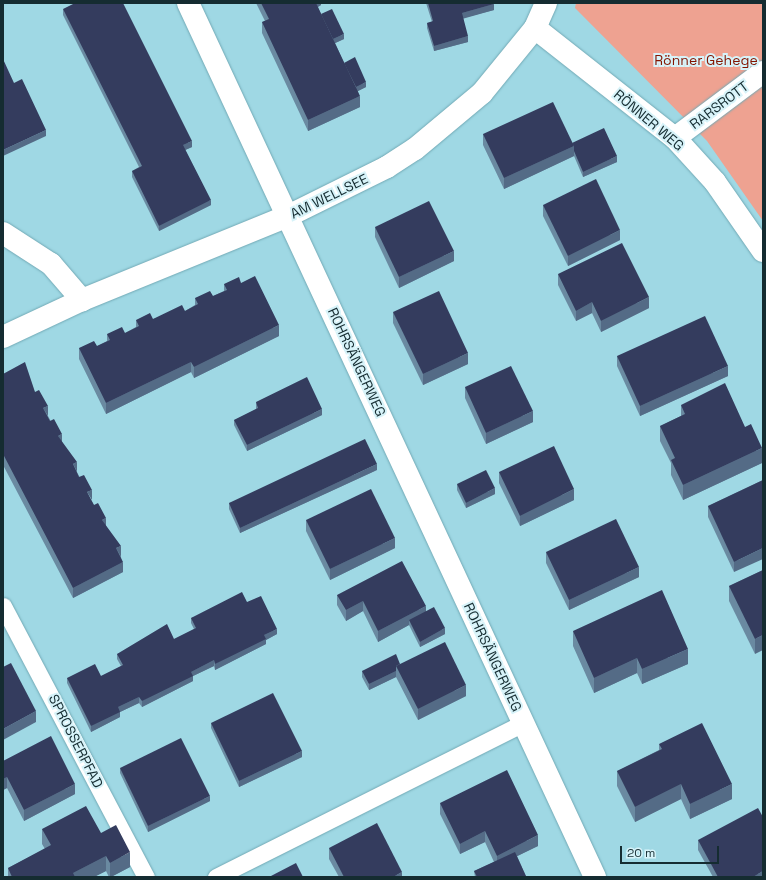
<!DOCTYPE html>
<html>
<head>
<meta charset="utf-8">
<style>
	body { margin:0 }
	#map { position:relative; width:766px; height:880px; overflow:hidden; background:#9fd8e4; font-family:"Space Grotesk",sans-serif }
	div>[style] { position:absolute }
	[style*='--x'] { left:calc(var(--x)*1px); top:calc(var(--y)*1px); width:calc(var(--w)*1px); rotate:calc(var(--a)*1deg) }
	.green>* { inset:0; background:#eea291 }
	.roads { filter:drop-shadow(0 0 1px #72a9b5) drop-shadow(0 0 1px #72a9b5) }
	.lane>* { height:17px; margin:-8.5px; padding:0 8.5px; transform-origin:8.5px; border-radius:8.5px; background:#fff }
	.street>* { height:22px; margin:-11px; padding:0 11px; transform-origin:11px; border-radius:11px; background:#fff }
	.wall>* { inset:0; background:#6a8aa1 }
	.shaded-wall>* { inset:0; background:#546b86 }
	.building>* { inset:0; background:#343c5e }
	span { translate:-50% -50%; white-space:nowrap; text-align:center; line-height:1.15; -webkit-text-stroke:4px #d7f3f9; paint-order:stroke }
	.park-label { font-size:14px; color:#831500 }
	.street-label { font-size:14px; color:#152c31 }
	.frame { position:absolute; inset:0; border:4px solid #152c31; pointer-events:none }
	.scale { position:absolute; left:620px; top:846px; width:99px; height:18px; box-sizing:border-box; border:2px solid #152c31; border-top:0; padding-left:5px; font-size:12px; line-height:14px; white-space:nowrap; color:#152c31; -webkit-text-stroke:3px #d7f3f9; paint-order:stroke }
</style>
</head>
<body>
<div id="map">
	<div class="green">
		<i style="clip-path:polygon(576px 3px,763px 3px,763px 221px,707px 141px,575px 8px)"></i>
	</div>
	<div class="roads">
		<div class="lane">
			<i style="--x:3;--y:606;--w:306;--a:62.2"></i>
			<i style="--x:216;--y:877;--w:343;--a:-26.6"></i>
		</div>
		<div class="street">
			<i style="--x:188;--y:3;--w:964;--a:65.03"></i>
			<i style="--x:535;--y:28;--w:178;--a:38.2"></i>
			<i style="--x:675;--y:138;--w:59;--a:47.7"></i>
			<i style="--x:715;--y:182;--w:84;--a:55.2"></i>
			<i style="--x:675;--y:138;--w:110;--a:-36.9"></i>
			<i style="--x:3;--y:233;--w:57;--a:32.9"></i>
			<i style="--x:51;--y:264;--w:48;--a:49.3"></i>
			<i style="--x:3;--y:337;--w:87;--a:-25.1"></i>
			<i style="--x:82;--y:300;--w:225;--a:-22.2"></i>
			<i style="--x:290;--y:215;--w:108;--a:-26.3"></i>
			<i style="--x:387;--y:167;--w:33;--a:-33"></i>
			<i style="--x:415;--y:149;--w:87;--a:-39.9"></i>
			<i style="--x:482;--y:93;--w:84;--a:-50.8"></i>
			<i style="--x:535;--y:28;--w:27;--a:-66"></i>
		</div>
	</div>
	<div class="wall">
		<i style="clip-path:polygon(256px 3px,321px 3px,321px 5px,318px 7px,321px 14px,344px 39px,335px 43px,344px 63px,366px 87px,358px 91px,360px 107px,308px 131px,262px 33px,262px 22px,265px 21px)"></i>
		<i style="clip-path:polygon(426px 3px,493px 3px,494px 10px,463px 18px,468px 42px,434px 51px,427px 28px,427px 23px,432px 22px)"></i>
		<i style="clip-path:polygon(63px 9px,192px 147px,185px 150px,211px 205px,159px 231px,132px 177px,132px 171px,139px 167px,63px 15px)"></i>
		<i style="clip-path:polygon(483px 134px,572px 143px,617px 162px,583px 177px,574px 156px,504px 189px,483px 145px)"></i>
		<i style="clip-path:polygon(543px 205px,620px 240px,568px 266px,543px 216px)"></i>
		<i style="clip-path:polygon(375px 227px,454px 261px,399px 288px,375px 237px)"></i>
		<i style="clip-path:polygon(558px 274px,649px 308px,601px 332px,592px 313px,576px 321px,558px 285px)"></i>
		<i style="clip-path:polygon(241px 283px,279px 336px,194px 378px,191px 372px,106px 414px,79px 359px,79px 348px,97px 346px,107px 341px,107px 334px,125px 333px,136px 327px,136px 320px,153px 319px,185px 311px,195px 305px,195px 298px,213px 296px,224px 291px,224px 284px)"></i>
		<i style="clip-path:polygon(393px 312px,468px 364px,423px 385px,393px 323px)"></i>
		<i style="clip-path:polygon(617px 356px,728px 376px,640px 416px,617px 366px)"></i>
		<i style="clip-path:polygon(3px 374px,35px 392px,48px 416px,62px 442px,91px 500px,106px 526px,121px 557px,123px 572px,73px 598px,3px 465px)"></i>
		<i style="clip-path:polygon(465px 387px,533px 422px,486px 444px,465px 398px)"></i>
		<i style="clip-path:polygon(256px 402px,322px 415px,247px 451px,234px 425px,234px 420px,256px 409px)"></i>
		<i style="clip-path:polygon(681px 405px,745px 427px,762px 463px,683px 500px,671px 475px,671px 463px,660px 441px,660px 426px,681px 416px)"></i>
		<i style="clip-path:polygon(377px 470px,240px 533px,229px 509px,229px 503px)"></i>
		<i style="clip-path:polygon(499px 472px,574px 500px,520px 526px,499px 483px)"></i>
		<i style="clip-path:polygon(763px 480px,734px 572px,708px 517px,708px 506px)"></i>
		<i style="clip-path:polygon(457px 484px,495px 494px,466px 508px,457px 490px)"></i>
		<i style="clip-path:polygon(306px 520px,395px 548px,330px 580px,306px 531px)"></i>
		<i style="clip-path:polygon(546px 552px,639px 577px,569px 610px,546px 563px)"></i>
		<i style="clip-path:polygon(763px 570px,755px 654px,729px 601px,729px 586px)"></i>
		<i style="clip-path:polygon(337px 595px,426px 611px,445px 634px,420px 647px,409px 625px,378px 642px,363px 611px,346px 621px,337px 605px)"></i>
		<i style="clip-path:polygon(247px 602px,277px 634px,266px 640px,266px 644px,215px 670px,214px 666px,193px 676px,193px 681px,142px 707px,139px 703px,120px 712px,120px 717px,91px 732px,67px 683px,67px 678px,101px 676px,121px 666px,117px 659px,117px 654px,174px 639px,194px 629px,191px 623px,191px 618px)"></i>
		<i style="clip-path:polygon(573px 631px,688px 664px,642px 684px,637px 673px,594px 693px,573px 646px)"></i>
		<i style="clip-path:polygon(400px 664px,466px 696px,418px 720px,396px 677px,369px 690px,362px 677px,362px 671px)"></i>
		<i style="clip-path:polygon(211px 723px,302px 757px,239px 787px,211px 728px)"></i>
		<i style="clip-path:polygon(659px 744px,732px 799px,690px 819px,681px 799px,635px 822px,617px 786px,617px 771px,659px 750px)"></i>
		<i style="clip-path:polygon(3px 761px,75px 794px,24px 821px,7px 788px,3px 790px)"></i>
		<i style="clip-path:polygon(120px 768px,210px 801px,148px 832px,120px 773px)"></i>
		<i style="clip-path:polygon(440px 803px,538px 846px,517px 856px,526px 877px,475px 877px,474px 871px,494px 862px,485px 842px,460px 854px,440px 814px)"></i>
		<i style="clip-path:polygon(42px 829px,101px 833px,130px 867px,111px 877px,109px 877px,106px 871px,94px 877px,8px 877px,8px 868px,45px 849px,42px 844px)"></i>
		<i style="clip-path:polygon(698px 840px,763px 877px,713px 877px,698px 850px)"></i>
		<i style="clip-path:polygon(329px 848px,402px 877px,339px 877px,329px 859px)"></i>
	</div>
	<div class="shaded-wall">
		<i style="clip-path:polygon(314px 3px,321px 3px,321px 5px,314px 9px)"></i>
		<i style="clip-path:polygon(494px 4px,494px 10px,462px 19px,462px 13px)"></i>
		<i style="clip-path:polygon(344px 34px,344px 39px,331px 45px,331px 40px)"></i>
		<i style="clip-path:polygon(468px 36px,468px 42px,434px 51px,434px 46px)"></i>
		<i style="clip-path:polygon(366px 82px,366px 87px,354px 93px,354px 88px)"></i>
		<i style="clip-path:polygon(360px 96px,360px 107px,308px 131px,308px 120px)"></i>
		<i style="clip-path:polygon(46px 130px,46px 136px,3px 156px,3px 150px)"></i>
		<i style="clip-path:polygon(192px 141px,192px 147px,183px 151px,183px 145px)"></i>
		<i style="clip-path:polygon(574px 146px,574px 156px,504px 189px,504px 178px)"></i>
		<i style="clip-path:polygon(617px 156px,617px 162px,583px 177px,583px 172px)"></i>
		<i style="clip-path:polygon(211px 200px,211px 205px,159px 231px,159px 226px)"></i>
		<i style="clip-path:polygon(620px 230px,620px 240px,568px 266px,568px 256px)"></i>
		<i style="clip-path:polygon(454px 251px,454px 261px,399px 288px,399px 277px)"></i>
		<i style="clip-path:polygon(649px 297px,649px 308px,601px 332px,601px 321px)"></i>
		<i style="clip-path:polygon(592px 302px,592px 313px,576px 321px,576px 311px)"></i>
		<i style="clip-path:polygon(279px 325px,279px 336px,194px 378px,194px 367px)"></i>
		<i style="clip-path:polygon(468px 353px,468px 364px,423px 385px,423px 374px)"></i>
		<i style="clip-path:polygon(191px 362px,191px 372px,106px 414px,106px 403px)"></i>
		<i style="clip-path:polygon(728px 366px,728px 376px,640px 416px,640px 406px)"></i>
		<i style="clip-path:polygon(48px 406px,48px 416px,43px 408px)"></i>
		<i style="clip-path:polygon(322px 409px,322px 415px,247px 451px,247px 445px)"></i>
		<i style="clip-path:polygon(533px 411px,533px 422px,486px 444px,486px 433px)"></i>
		<i style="clip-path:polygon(62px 434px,62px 444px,58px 436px)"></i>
		<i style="clip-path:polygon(762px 448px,762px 463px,683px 500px,683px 485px)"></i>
		<i style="clip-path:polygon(77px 462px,77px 472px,73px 464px)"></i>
		<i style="clip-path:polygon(377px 464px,377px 470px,240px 533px,240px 528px)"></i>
		<i style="clip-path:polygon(495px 488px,495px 494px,466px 508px,466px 503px)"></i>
		<i style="clip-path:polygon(574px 489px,574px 500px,520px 526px,520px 516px)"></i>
		<i style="clip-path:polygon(92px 490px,92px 500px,87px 492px)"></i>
		<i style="clip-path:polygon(106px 518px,106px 529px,102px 520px)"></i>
		<i style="clip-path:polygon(395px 538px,395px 548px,330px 580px,330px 569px)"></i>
		<i style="clip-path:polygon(121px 546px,121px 557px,116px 548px)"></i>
		<i style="clip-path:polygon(763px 548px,763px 559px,734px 572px,734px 562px)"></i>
		<i style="clip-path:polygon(123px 562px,123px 572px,73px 598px,73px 588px)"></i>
		<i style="clip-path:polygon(639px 567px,639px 577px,569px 610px,569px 600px)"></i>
		<i style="clip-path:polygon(363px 601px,363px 611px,346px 621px,346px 610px)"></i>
		<i style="clip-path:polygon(426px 606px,426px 616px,409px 620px,409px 625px,378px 642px,378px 631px)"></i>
		<i style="clip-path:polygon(445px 628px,445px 634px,420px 647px,420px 642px)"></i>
		<i style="clip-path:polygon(277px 629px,277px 634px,266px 640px,266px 644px,215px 670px,215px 664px,264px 635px)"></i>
		<i style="clip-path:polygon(763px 635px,763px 650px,755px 654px,755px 639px)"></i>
		<i style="clip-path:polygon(688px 649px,688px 664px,642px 684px,642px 669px)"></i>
		<i style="clip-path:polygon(637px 658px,637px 673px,594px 693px,594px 678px)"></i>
		<i style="clip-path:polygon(214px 660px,214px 666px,193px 676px,193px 681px,142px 707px,142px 701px,191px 672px)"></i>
		<i style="clip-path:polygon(396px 671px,396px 677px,369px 690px,369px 684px)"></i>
		<i style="clip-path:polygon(466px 685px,466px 696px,418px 720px,418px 709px)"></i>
		<i style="clip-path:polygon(139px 697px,139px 703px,120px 712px,120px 717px,91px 732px,91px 726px,118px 707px)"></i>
		<i style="clip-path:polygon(36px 711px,36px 722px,3px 740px,3px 729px)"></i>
		<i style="clip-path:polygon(302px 751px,302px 757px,239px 787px,239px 781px)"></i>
		<i style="clip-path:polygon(7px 777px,7px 788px,3px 790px,3px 779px)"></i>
		<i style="clip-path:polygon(75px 784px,75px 794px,24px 821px,24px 810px)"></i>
		<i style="clip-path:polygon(681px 784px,681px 799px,635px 822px,635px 807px)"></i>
		<i style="clip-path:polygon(732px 784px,732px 799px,690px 819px,690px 804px)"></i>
		<i style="clip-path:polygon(210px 796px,210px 801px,148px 832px,148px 826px)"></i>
		<i style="clip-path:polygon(485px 831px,485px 842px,460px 854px,460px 844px)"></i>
		<i style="clip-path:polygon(538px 835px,538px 846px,497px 866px,497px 856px)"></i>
		<i style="clip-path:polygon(130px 852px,130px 867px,111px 877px,110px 877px,110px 863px)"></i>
		<i style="clip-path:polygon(106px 856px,106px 871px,94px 877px,73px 877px,73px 873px)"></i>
		<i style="clip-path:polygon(763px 871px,763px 877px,753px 877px)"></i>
		<i style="clip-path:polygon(402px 872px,402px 877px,393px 877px)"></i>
	</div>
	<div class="building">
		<i style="clip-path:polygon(75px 3px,123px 3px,192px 141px,183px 145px,211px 200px,159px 226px,132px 171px,142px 166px,63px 9px)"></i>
		<i style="clip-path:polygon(261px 3px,316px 3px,360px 96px,308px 120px,262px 22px,269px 19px)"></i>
		<i style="clip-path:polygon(428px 3px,493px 3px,494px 4px,462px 13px,468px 36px,434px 46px,427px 23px,433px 21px)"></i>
		<i style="clip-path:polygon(332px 9px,344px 34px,333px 39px,321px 14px)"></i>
		<i style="clip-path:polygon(355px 57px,366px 82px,356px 87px,344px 63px)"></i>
		<i style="clip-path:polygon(3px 59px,14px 83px,22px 79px,46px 130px,3px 150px)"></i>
		<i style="clip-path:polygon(553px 102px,574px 146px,504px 178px,483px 134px)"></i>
		<i style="clip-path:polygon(604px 128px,617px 156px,583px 172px,574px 151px,574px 146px,572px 143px)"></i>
		<i style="clip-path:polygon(596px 179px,620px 230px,568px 256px,543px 205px)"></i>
		<i style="clip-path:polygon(429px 201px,454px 251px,399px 277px,375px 227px)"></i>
		<i style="clip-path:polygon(622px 243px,649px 297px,601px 321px,592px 302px,576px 311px,558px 274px)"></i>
		<i style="clip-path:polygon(255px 276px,279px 325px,194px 367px,191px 362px,106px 403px,79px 348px,94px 341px,97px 346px,110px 340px,107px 334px,122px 327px,125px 333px,139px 326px,136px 320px,150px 313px,153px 319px,182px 305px,185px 311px,198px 304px,195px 298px,210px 291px,213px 296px,227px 290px,224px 284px,239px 277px,241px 283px)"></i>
		<i style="clip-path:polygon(439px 291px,468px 353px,423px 374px,393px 312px)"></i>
		<i style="clip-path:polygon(705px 316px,728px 366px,640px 406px,617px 356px)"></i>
		<i style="clip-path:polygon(25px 362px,35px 392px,39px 390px,48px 406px,43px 408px,50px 421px,54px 419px,62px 434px,58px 436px,77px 462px,73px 464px,79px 477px,84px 475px,92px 490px,87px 492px,94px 505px,98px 503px,106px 518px,102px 520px,121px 546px,116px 548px,123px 562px,73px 588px,3px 454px,3px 374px)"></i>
		<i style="clip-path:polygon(511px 366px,533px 411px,486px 433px,465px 387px)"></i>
		<i style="clip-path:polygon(307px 377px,322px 409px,247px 445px,234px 420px,258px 408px,256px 402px)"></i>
		<i style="clip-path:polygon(725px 383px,745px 427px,751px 424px,762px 448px,683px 485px,671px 460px,675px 458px,660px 426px,685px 414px,681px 405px)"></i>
		<i style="clip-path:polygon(365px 439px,377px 464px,240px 528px,229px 503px)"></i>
		<i style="clip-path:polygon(554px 446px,574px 489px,520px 516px,499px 472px)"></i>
		<i style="clip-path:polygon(486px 470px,495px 488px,466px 503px,457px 484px)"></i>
		<i style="clip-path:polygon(763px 480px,763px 548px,734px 562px,708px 506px)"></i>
		<i style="clip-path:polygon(371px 489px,395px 538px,330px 569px,306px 520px)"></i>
		<i style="clip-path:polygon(616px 519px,639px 567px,569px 600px,546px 552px)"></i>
		<i style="clip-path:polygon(402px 561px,426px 606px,378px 631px,363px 601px,346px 610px,337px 595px)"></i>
		<i style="clip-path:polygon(763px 570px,763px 635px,755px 639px,729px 586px)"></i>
		<i style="clip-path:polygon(662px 590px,688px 649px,642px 669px,637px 658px,594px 678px,573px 631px)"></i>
		<i style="clip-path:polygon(242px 592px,247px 602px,261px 596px,277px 629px,264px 635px,266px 639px,215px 664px,214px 660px,191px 672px,193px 676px,142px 701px,139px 697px,118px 707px,120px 712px,91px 726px,67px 678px,95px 664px,101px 676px,123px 665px,117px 654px,167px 624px,174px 639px,196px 628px,191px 618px)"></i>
		<i style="clip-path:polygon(434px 607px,445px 628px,420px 642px,409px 620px)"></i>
		<i style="clip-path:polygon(445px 642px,466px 685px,418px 709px,396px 666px)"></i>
		<i style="clip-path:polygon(396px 654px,400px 664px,396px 666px,396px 671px,369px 684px,362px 671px)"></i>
		<i style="clip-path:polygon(11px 663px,36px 711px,3px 729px,3px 667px)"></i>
		<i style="clip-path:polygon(273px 693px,302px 751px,239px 781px,211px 723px)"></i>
		<i style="clip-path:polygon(702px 723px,732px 784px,690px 804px,681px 784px,635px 807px,617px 771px,662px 749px,659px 744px)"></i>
		<i style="clip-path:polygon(51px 736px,75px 784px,24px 810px,7px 777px,3px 779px,3px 761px)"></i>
		<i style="clip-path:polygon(181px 738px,210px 796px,148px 826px,120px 768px)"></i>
		<i style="clip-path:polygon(507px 770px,538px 835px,497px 856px,485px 831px,460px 844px,440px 803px)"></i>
		<i style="clip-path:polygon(86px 806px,101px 833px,116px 825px,130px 852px,110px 863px,106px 856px,73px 873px,75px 877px,12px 877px,8px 868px,51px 845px,42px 829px)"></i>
		<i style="clip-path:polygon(758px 808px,763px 817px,763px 871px,753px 877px,718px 877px,698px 840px)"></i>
		<i style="clip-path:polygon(377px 823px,402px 872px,393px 877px,344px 877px,329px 848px)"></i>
		<i style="clip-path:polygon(515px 852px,526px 876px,523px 877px,477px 877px,474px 871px)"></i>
		<i style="clip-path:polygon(296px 863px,303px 877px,269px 877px)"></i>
	</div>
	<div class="park-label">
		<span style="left:706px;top:60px">Rönner Gehege</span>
	</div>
	<div class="street-label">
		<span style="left:719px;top:105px;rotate:-37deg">RARSROTT</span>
		<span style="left:649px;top:120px;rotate:40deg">RÖNNER WEG</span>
		<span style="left:329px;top:196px;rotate:-26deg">AM WELLSEE</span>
		<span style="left:357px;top:362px;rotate:65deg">ROHRSÄNGERWEG</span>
		<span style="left:493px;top:657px;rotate:65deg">ROHRSÄNGERWEG</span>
		<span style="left:76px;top:741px;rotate:63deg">SPROSSERPFAD</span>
	</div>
	<div class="frame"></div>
	<div class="scale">20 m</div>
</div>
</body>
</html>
